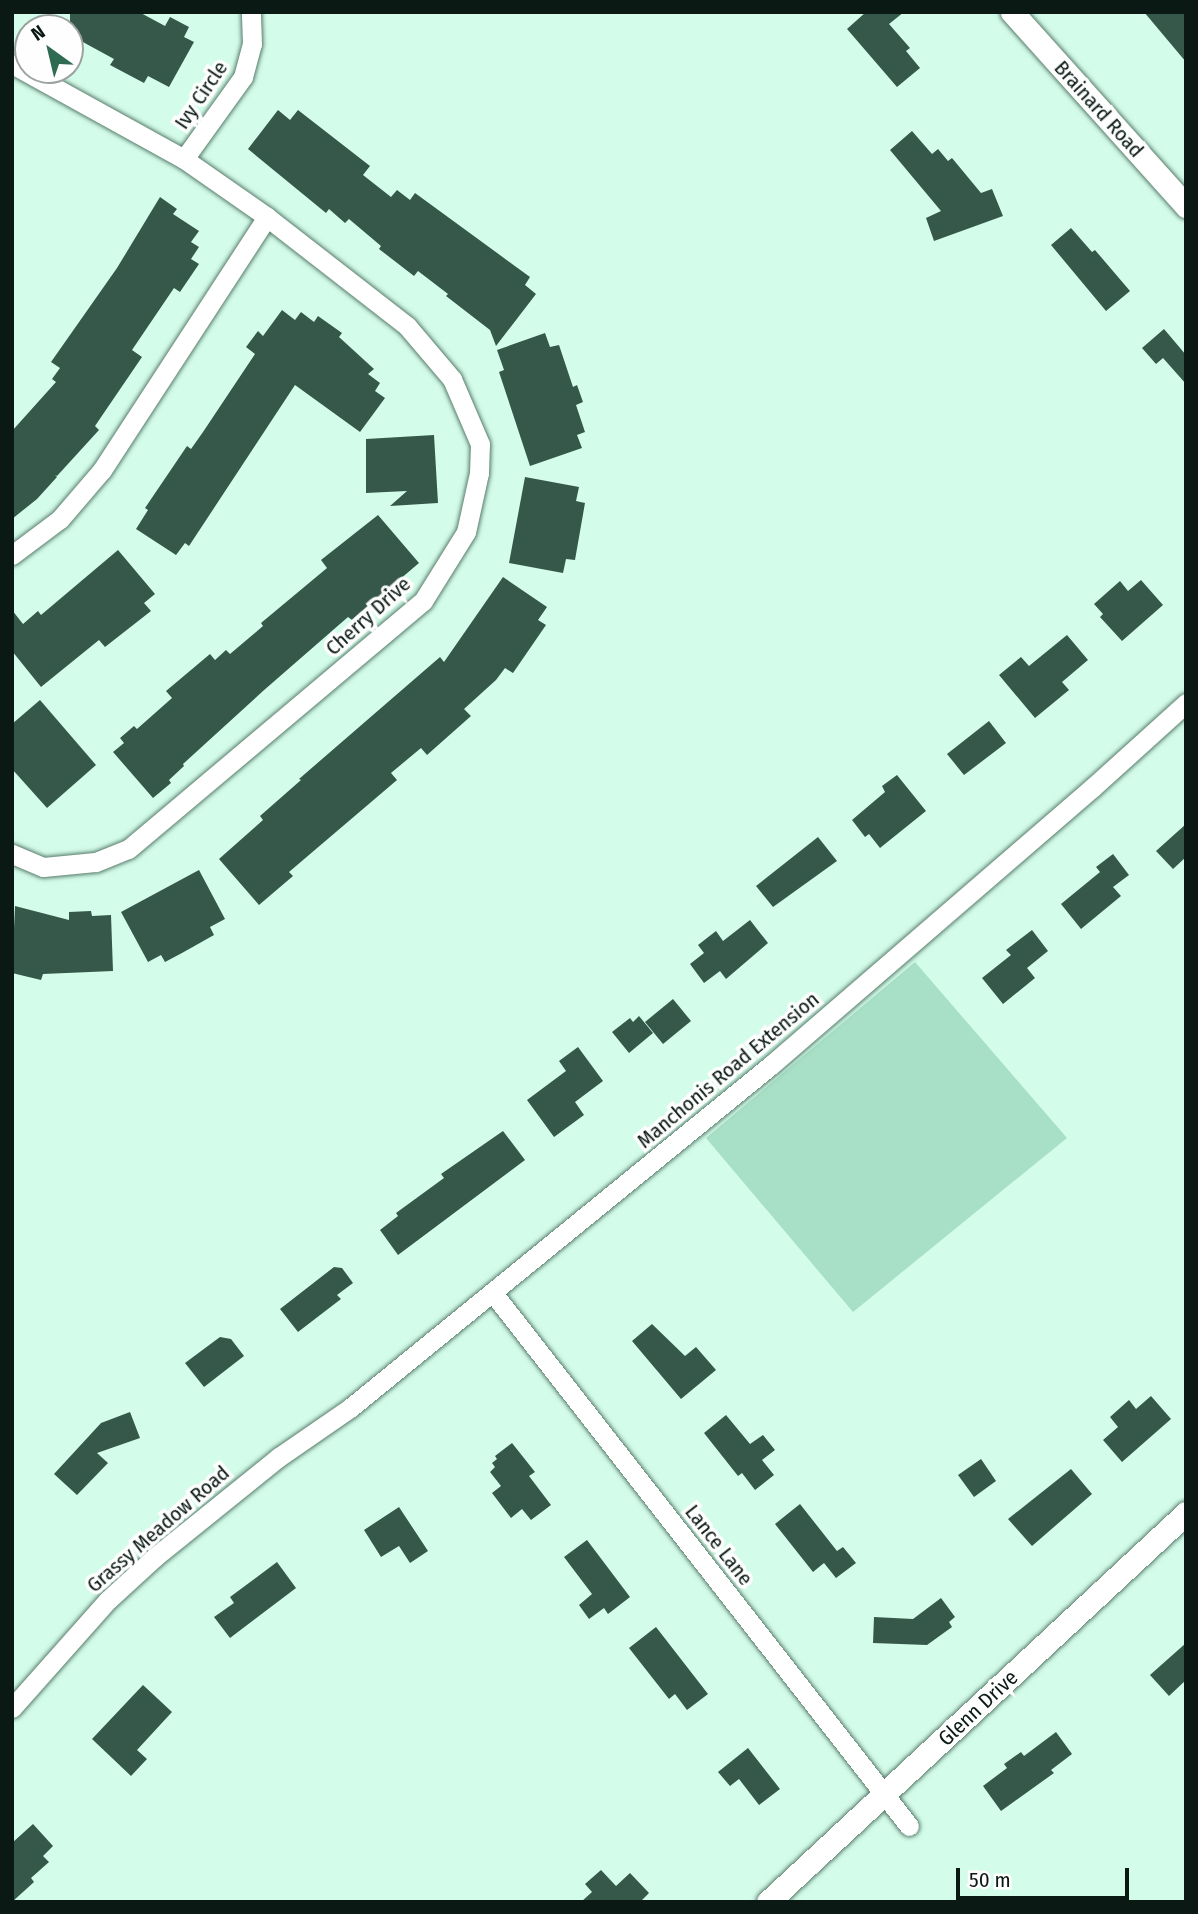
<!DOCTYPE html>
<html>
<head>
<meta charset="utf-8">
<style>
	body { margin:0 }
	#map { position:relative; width:1198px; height:1914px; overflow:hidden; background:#d4fcea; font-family:"Fira Sans Condensed",sans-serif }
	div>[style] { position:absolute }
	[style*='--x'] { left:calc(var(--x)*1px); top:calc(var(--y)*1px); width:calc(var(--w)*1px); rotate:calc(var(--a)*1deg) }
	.green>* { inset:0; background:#a7e0c7 }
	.building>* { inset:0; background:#35584a }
	.roads { filter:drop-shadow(0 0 2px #587c6c) drop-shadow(0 0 2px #587c6c) }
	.minor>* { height:19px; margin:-9.5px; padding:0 9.5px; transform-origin:9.5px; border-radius:9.5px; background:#fff }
	.tertiary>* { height:23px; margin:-11.5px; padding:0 11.5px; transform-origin:11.5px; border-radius:11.5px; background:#fff }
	span { translate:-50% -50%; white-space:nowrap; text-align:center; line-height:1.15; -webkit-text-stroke:7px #fefefe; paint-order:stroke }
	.street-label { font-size:21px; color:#0a1913 }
	.frame { position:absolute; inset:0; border:14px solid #0a1913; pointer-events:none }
	.north { position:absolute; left:14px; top:14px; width:70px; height:70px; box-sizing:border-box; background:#fefefe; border:2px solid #9ca2a0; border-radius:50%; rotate:326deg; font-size:19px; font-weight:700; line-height:28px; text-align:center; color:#0a1913 }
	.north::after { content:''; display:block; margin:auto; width:24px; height:32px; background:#2f6a53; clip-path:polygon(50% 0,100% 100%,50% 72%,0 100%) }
	.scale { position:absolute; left:956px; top:1868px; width:173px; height:32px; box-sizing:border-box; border:4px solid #0a1913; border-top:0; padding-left:9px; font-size:21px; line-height:24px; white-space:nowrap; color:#0a1913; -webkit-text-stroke:5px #fefefe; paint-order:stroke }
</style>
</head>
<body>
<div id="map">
	<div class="green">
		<i style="clip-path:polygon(915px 962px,1067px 1138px,853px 1312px,706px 1138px)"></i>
	</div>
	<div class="building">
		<i style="clip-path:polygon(70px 12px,139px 12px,165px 26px,170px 17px,189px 27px,184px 37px,194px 42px,169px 87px,148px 76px,144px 83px,110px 65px,114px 59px,70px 35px)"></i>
		<i style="clip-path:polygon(866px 12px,904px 12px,889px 24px,910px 48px,906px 51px,920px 68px,897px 87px,847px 29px)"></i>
		<i style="clip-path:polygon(1144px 12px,1186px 12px,1186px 62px)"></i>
		<i style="clip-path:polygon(278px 110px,290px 120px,298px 110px,370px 166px,363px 175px,391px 197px,397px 190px,410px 200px,415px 193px,530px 277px,525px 285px,536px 294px,496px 346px,490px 330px,446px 296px,448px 294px,418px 271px,414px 276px,379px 249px,381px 246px,349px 219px,345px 223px,329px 209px,326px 213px,248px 149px)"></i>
		<i style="clip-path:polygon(912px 131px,932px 154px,938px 149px,948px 161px,952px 158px,981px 193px,992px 189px,1003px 216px,934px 241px,926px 218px,941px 211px,890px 150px)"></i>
		<i style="clip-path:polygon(160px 197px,177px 209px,173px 214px,199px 231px,191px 242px,199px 247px,191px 259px,199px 264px,180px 292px,174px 288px,132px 350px,142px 357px,95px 426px,99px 430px,57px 476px,55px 475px,57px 477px,37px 499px,12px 519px,12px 431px,56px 382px,52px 379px,60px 368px,51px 362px,117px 268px)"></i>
		<i style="clip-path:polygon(1071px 228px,1092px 252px,1095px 250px,1130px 291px,1106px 311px,1051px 245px)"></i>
		<i style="clip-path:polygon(282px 310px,295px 320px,301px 312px,314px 322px,318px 316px,342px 333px,339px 337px,374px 369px,368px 374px,380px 383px,375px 391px,385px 398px,360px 432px,295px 385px,189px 546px,185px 543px,176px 555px,136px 529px,148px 510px,145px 508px,187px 446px,191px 449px,203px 432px,255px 354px,246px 347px,258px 331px,263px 336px)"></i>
		<i style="clip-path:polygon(1164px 329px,1186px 355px,1186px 384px,1163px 358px,1156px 364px,1142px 348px)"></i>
		<i style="clip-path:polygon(545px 333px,550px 347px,559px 345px,573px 387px,577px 385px,583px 402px,576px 405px,585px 432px,577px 435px,582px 448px,530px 466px,499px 372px,504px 370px,497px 350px)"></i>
		<i style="clip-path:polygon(434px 435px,438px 503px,390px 506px,407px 491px,366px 493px,366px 439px)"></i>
		<i style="clip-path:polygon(525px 477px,579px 487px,576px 501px,585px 503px,575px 560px,566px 559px,563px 573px,509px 563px)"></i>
		<i style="clip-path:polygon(378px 515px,419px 563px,352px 620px,348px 617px,263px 691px,183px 764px,184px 766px,169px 780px,171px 783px,153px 798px,113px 752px,124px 743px,120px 738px,134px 726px,137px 729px,172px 698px,166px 691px,210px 654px,215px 660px,226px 650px,230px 654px,263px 626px,261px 623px,327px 568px,321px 560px)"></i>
		<i style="clip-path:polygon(118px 550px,155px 594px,144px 603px,151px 611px,105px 647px,99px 640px,41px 687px,12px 651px,12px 610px,23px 624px,38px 611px,41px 615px)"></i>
		<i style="clip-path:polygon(503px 577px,547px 607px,538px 620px,546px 625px,513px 673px,505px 668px,496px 680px,464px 709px,471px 716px,427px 755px,421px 748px,391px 773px,397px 780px,289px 872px,293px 876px,259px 905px,219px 859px,263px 820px,260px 816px,301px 780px,299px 779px,440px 657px,444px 662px)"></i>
		<i style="clip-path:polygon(1141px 580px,1163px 605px,1122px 641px,1100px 617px,1103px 614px,1094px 604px,1120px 581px,1128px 591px)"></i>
		<i style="clip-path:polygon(1067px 635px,1088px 660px,1062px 682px,1069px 690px,1035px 718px,999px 675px,1021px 657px,1029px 666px)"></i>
		<i style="clip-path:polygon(40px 700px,96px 765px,47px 808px,12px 769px,12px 724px)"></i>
		<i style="clip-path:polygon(989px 721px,1006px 743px,964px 775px,947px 754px)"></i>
		<i style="clip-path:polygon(897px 775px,926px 811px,880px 848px,869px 834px,865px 837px,852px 820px,885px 792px,882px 786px)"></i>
		<i style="clip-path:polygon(1186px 824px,1186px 857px,1173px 869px,1156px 851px)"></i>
		<i style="clip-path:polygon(818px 837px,837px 861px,773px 907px,756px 886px)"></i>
		<i style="clip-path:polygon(1113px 854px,1129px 875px,1113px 887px,1121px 896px,1081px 929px,1061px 904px,1100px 872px,1096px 867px)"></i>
		<i style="clip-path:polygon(199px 870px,225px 919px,210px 927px,214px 935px,182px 953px,165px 962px,161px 955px,148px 962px,121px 912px)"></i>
		<i style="clip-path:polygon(15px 906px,69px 920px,69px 912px,91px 911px,92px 916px,111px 915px,113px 971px,43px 974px,41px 980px,12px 973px)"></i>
		<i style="clip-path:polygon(750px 920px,768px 943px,726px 979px,720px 971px,704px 983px,690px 964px,704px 953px,698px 945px,716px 931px,723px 941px)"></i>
		<i style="clip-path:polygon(1032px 930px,1048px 951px,1027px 968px,1035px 978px,1003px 1004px,982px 978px,1011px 955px,1006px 950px)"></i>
		<i style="clip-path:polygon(673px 999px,691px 1021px,663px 1044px,645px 1022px)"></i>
		<i style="clip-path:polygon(639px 1016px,653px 1033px,629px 1053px,612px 1032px,630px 1018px,633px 1022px)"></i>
		<i style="clip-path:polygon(578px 1047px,603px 1081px,575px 1102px,584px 1115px,554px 1137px,527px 1100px,566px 1071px,559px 1061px)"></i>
		<i style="clip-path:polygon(503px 1131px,525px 1160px,398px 1255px,380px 1230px,398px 1216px,396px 1213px,444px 1178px,441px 1174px)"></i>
		<i style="clip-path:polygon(334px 1267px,342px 1268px,353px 1283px,337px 1295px,341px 1299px,298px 1332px,280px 1309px)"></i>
		<i style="clip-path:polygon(652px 1324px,685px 1356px,696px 1347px,716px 1370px,681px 1399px,632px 1341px)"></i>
		<i style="clip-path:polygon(220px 1337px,231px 1339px,244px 1356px,204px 1387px,185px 1363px)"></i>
		<i style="clip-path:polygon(1151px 1396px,1171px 1419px,1122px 1462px,1103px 1440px,1118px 1427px,1110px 1417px,1129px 1400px,1136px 1409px)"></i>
		<i style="clip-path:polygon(130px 1412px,140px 1438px,97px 1453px,108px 1463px,77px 1495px,54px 1474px,101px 1423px)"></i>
		<i style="clip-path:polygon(726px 1415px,750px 1444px,763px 1435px,775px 1450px,762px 1460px,774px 1475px,755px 1490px,742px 1473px,738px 1476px,704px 1433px)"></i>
		<i style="clip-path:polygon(512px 1443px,535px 1472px,529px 1476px,551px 1505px,531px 1520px,522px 1509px,511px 1518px,492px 1493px,501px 1486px,490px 1472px,495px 1467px,492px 1463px,497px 1459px,495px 1456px)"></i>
		<i style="clip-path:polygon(981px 1459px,996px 1481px,974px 1497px,958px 1475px)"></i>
		<i style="clip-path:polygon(1071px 1469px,1092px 1494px,1032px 1546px,1008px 1519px)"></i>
		<i style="clip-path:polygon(800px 1504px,837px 1551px,843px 1547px,856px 1563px,836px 1578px,824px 1563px,813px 1572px,775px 1524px)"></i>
		<i style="clip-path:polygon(399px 1507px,428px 1551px,410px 1563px,399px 1546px,381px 1557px,364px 1530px)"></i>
		<i style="clip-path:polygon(587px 1540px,630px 1597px,608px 1614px,604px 1608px,589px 1619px,579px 1605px,592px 1594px,564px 1557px)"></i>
		<i style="clip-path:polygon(277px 1562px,296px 1588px,230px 1638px,214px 1617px,234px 1603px,230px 1597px)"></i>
		<i style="clip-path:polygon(941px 1598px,955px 1617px,949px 1622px,952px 1627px,927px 1645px,873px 1643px,874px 1617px,913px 1619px)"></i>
		<i style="clip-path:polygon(656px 1627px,708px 1694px,687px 1710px,675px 1694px,669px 1699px,629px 1648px)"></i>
		<i style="clip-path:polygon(1186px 1643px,1186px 1680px,1169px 1696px,1150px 1675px)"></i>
		<i style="clip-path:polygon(143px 1685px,172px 1712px,137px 1750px,147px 1759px,131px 1776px,92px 1739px)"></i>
		<i style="clip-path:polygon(1056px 1732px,1072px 1754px,1051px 1770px,1054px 1773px,1001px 1811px,983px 1786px,1007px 1768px,1004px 1764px,1021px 1752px,1024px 1756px)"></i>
		<i style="clip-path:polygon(748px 1748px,780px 1789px,759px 1805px,739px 1779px,730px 1786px,718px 1772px)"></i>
		<i style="clip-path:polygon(33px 1824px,53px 1846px,43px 1856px,49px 1862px,31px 1878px,34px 1882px,12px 1902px,12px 1843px)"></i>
		<i style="clip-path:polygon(601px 1870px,616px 1886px,630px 1873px,649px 1893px,640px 1902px,581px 1902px,592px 1892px,585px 1884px)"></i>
	</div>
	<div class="roads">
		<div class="minor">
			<i style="--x:12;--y:64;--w:196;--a:28.9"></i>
			<i style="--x:184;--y:159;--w:101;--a:34.9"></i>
			<i style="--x:267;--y:217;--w:177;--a:37.9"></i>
			<i style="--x:407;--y:326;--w:70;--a:49.7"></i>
			<i style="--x:452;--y:379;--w:71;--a:66.7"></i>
			<i style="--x:480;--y:444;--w:29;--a:92"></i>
			<i style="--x:479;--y:473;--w:60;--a:102.4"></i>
			<i style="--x:466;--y:532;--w:81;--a:121.9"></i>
			<i style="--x:423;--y:601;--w:385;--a:139.9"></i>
			<i style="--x:128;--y:849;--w:35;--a:158"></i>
			<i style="--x:95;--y:862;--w:52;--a:174.5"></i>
			<i style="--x:43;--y:867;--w:34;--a:-157"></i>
			<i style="--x:184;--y:159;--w:101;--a:-54.3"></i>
			<i style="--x:243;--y:77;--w:34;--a:-75"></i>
			<i style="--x:252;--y:44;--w:32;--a:-92"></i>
			<i style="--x:12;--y:555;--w:60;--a:-36.9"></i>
			<i style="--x:60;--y:519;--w:65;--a:-49.4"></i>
			<i style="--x:102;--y:470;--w:302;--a:-56.9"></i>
			<i style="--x:493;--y:1293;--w:676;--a:52.03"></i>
			<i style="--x:12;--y:1708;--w:144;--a:-48.4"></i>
			<i style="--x:108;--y:1600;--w:64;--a:-42.5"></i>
			<i style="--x:155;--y:1557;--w:159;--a:-38.9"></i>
			<i style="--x:279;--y:1457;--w:86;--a:-34.6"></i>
			<i style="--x:350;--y:1408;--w:543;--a:-39.17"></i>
			<i style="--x:771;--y:1065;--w:424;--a:-40.8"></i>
			<i style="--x:1092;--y:788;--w:127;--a:-42.1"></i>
		</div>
		<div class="tertiary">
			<i style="--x:1012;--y:12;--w:261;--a:48.1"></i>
			<i style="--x:768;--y:1902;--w:571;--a:-42.94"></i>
		</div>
	</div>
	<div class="street-label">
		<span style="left:201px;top:95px;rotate:-56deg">Ivy Circle</span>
		<span style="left:1099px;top:109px;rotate:48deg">Brainard Road</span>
		<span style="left:368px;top:616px;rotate:-42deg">Cherry Drive</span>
		<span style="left:728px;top:1070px;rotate:-40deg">Manchonis Road Extension</span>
		<span style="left:158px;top:1529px;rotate:-41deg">Grassy Meadow Road</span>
		<span style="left:719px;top:1545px;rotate:52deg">Lance Lane</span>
		<span style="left:978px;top:1708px;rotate:-43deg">Glenn Drive</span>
	</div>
	<div class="frame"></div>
	<div class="north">N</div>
	<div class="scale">50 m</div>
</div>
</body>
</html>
